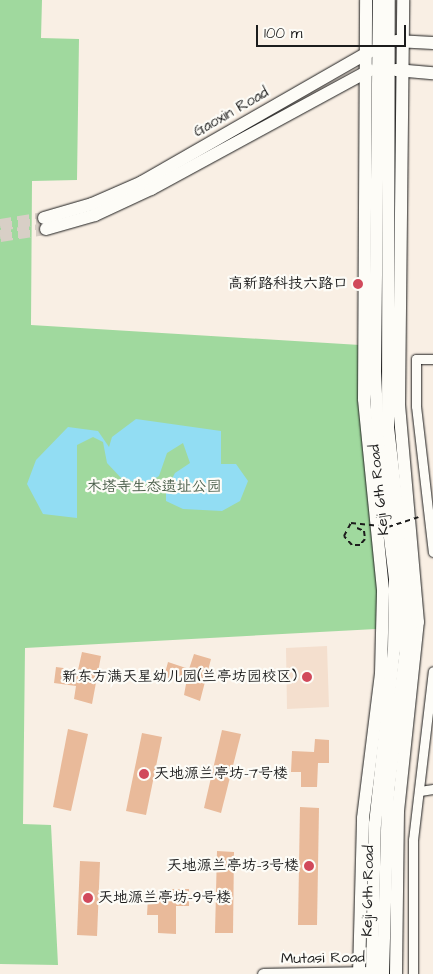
<!DOCTYPE html>
<html>
<head>
<meta charset="utf-8">
<style>
	body { margin:0 }
	#map { position:relative; width:433px; height:974px; overflow:hidden; background:#f9efe4; font-family:"Architects Daughter","LXGW WenKai TC",sans-serif }
	div>[style] { position:absolute }
	[style*='--x'] { left:calc(var(--x)*1px); top:calc(var(--y)*1px); width:calc(var(--w)*1px); rotate:calc(var(--a)*1deg) }
	.built>* { inset:0; background:#f4dfce }
	.green>* { inset:0; background:#a0d99e }
	.water>* { inset:0; background:#92ddf3 }
	.building>* { inset:0; background:#e9ba9a }
	.secondary-tunnel>* { height:12px; margin-top:-6px; transform-origin:0; background:repeating-linear-gradient(90deg,#d8cfc6 0 12px,transparent 0 18px) }
	.roads { filter:drop-shadow(0 0 1px #1c1c1c) drop-shadow(0 0 1px #1c1c1c) }
	.minor>* { height:9px; margin:-4.5px; padding:0 4.5px; transform-origin:4.5px; border-radius:4.5px; background:#fdfcf7 }
	.tertiary>* { height:11px; margin:-5.5px; padding:0 5.5px; transform-origin:5.5px; border-radius:5.5px; background:#fdfcf7 }
	.secondary>* { height:12px; margin:-6px; padding:0 6px; transform-origin:6px; border-radius:6px; background:#fdfcf7 }
	.path-bridge>* { height:2px; margin-top:-1px; transform-origin:0; background:repeating-linear-gradient(90deg,#1c1c1c 0 5px,transparent 0 9px) }
	.dots>* { width:14px; height:14px; translate:-50% -50%; box-sizing:border-box; border:2px solid #fdfcf7; border-radius:50% }
	span { translate:-50% -50%; white-space:nowrap; text-align:center; line-height:1.15; -webkit-text-stroke:4.5px #fdfcf7; paint-order:stroke }
	.street-label { font-size:15px; color:#1c1c1c }
	.poi-label { font-size:15px; color:#1c1c1c }
	.right { translate:-100% -50%; text-align:right }
	.left { translate:0 -50%; text-align:left }
	.park-label { font-size:15px; color:#4a5e4a }
	.scale { position:absolute; left:256px; top:25px; width:150px; height:22px; box-sizing:border-box; border:2px solid #1c1c1c; border-top:0; padding-left:6px; font-size:15px; line-height:18px; white-space:nowrap; color:#1c1c1c; -webkit-text-stroke:4px #fdfcf7; paint-order:stroke }
</style>
</head>
<body>
<div id="map">
	<div class="built">
		<i style="clip-path:polygon(327px 646px,329px 707px,287px 709px,286px 648px)"></i>
	</div>
	<div class="green">
		<i style="clip-path:polygon(0 0,42px 0,41px 38px,79px 39px,77px 180px,32px 181px,31px 325px,360px 345px,378px 576px,376px 629px,25px 648px,23px 824px,51px 825px,58px 965px,0 964px)"></i>
	</div>
	<div class="water">
		<i style="clip-path:polygon(136px 419px,221px 431px,221px 464px,236px 464px,248px 481px,240px 501px,222px 511px,183px 509px,166px 501px,166px 490px,175px 473px,190px 463px,183px 443px,167px 453px,159px 476px,146px 484px,122px 479px,107px 463px,103px 442px,93px 437px,77px 445px,77px 518px,43px 514px,27px 484px,36px 460px,68px 427px,98px 431px,109px 447px,112px 437px)"></i>
	</div>
	<div class="building">
		<i style="clip-path:polygon(82px 652px,101px 656px,92px 704px,74px 699px,76px 686px,54px 683px,56px 667px,78px 670px)"></i>
		<i style="clip-path:polygon(194px 654px,211px 659px,200px 701px,184px 695px,186px 684px,164px 677px,168px 662px,189px 669px)"></i>
		<i style="clip-path:polygon(68px 729px,88px 734px,71px 811px,53px 807px)"></i>
		<i style="clip-path:polygon(222px 730px,241px 734px,221px 813px,204px 808px)"></i>
		<i style="clip-path:polygon(142px 733px,162px 737px,146px 815px,126px 811px)"></i>
		<i style="clip-path:polygon(315px 739px,329px 740px,329px 763px,318px 763px,317px 787px,301px 787px,301px 772px,291px 772px,292px 751px,314px 752px)"></i>
		<i style="clip-path:polygon(300px 807px,319px 808px,317px 925px,298px 925px)"></i>
		<i style="clip-path:polygon(217px 851px,234px 852px,233px 933px,215px 933px)"></i>
		<i style="clip-path:polygon(80px 861px,100px 862px,97px 936px,77px 935px)"></i>
		<i style="clip-path:polygon(170px 889px,189px 889px,189px 906px,176px 906px,176px 934px,158px 933px,158px 915px,147px 915px,148px 897px,170px 897px)"></i>
	</div>
	<div class="secondary-tunnel">
		<i style="--x:0;--y:225;--w:45;--a:-9"></i>
		<i style="--x:0;--y:236;--w:47;--a:-8.7"></i>
	</div>
	<div class="roads">
		<div class="minor">
			<i style="--x:433;--y:359;--w:17;--a:180"></i>
			<i style="--x:416;--y:359;--w:47;--a:90"></i>
			<i style="--x:416;--y:406;--w:147;--a:83.4"></i>
			<i style="--x:420;--y:791;--w:13;--a:-9"></i>
			<i style="--x:413;--y:974;--w:134;--a:-90"></i>
			<i style="--x:413;--y:840;--w:170;--a:-83.3"></i>
		</div>
		<div class="tertiary">
			<i style="--x:263;--y:974;--w:118;--a:-1"></i>
		</div>
		<div class="secondary">
			<i style="--x:396;--y:41;--w:37;--a:3"></i>
			<i style="--x:396;--y:70;--w:37;--a:5"></i>
			<i style="--x:44;--y:218;--w:50;--a:-16.3"></i>
			<i style="--x:92;--y:204;--w:55;--a:-23.7"></i>
			<i style="--x:142;--y:182;--w:264;--a:-29.8"></i>
			<i style="--x:46;--y:229;--w:51;--a:-15.9"></i>
			<i style="--x:95;--y:215;--w:62;--a:-24.9"></i>
			<i style="--x:151;--y:189;--w:249;--a:-28.5"></i>
			<i style="--x:359;--y:974;--w:156;--a:-88.5"></i>
			<i style="--x:363;--y:818;--w:145;--a:-82.9"></i>
			<i style="--x:381;--y:674;--w:84;--a:-88.6"></i>
			<i style="--x:383;--y:590;--w:192;--a:-95.7"></i>
			<i style="--x:364;--y:399;--w:399;--a:-89.7"></i>
			<i style="--x:372;--y:974;--w:150;--a:-88.9"></i>
			<i style="--x:375;--y:824;--w:175;--a:-83.8"></i>
			<i style="--x:394;--y:650;--w:71;--a:-89.2"></i>
			<i style="--x:395;--y:579;--w:142;--a:-96.9"></i>
			<i style="--x:378;--y:438;--w:67;--a:-92.6"></i>
			<i style="--x:375;--y:371;--w:371;--a:-89.4"></i>
			<i style="--x:383;--y:974;--w:181;--a:-88.4"></i>
			<i style="--x:388;--y:793;--w:145;--a:-82.9"></i>
			<i style="--x:406;--y:649;--w:66;--a:-90"></i>
			<i style="--x:406;--y:583;--w:157;--a:-96.6"></i>
			<i style="--x:388;--y:427;--w:427;--a:-89.9"></i>
			<i style="--x:396;--y:974;--w:163;--a:-89.3"></i>
			<i style="--x:398;--y:811;--w:190;--a:-84"></i>
			<i style="--x:418;--y:622;--w:219;--a:-95"></i>
			<i style="--x:399;--y:404;--w:404;--a:-89.4"></i>
		</div>
	</div>
	<div class="path-bridge">
		<i style="--x:357;--y:528;--w:8;--a:23"></i>
		<i style="--x:364;--y:531;--w:8;--a:83"></i>
		<i style="--x:365;--y:539;--w:8;--a:130"></i>
		<i style="--x:360;--y:545;--w:8;--a:180"></i>
		<i style="--x:352;--y:545;--w:12;--a:-132"></i>
		<i style="--x:344;--y:536;--w:15;--a:-62"></i>
		<i style="--x:351;--y:523;--w:37;--a:6"></i>
		<i style="--x:388;--y:527;--w:32;--a:-18"></i>
	</div>
	<div class="dots">
		<i style="left:358px;top:284px;background:#d1495b"></i>
		<i style="left:307px;top:677px;background:#d1495b"></i>
		<i style="left:144px;top:774px;background:#d1495b"></i>
		<i style="left:309px;top:866px;background:#d1495b"></i>
		<i style="left:88px;top:898px;background:#d1495b"></i>
	</div>
	<div class="street-label">
		<span style="left:231px;top:112px;rotate:-30deg">Gaoxin Road</span>
		<span style="left:379px;top:490px;rotate:-96deg">Keji 6th Road</span>
		<span style="left:368px;top:891px;rotate:-89deg">Keji 6th Road</span>
		<span style="left:323px;top:958px;rotate:-1deg">Mutasi Road</span>
	</div>
	<div class="poi-label">
		<span class="right" style="left:348px;top:284px">高新路科技六路口</span>
		<span class="right" style="left:297px;top:677px">新东方满天星幼儿园(兰亭坊园校区)</span>
		<span class="left" style="left:154px;top:774px">天地源兰亭坊-7号楼</span>
		<span class="right" style="left:299px;top:866px">天地源兰亭坊-3号楼</span>
		<span class="left" style="left:98px;top:898px">天地源兰亭坊-9号楼</span>
	</div>
	<div class="park-label">
		<span style="left:154px;top:487px">木塔寺生态遗址公园</span>
	</div>
	<div class="scale">100 m</div>
</div>
</body>
</html>
